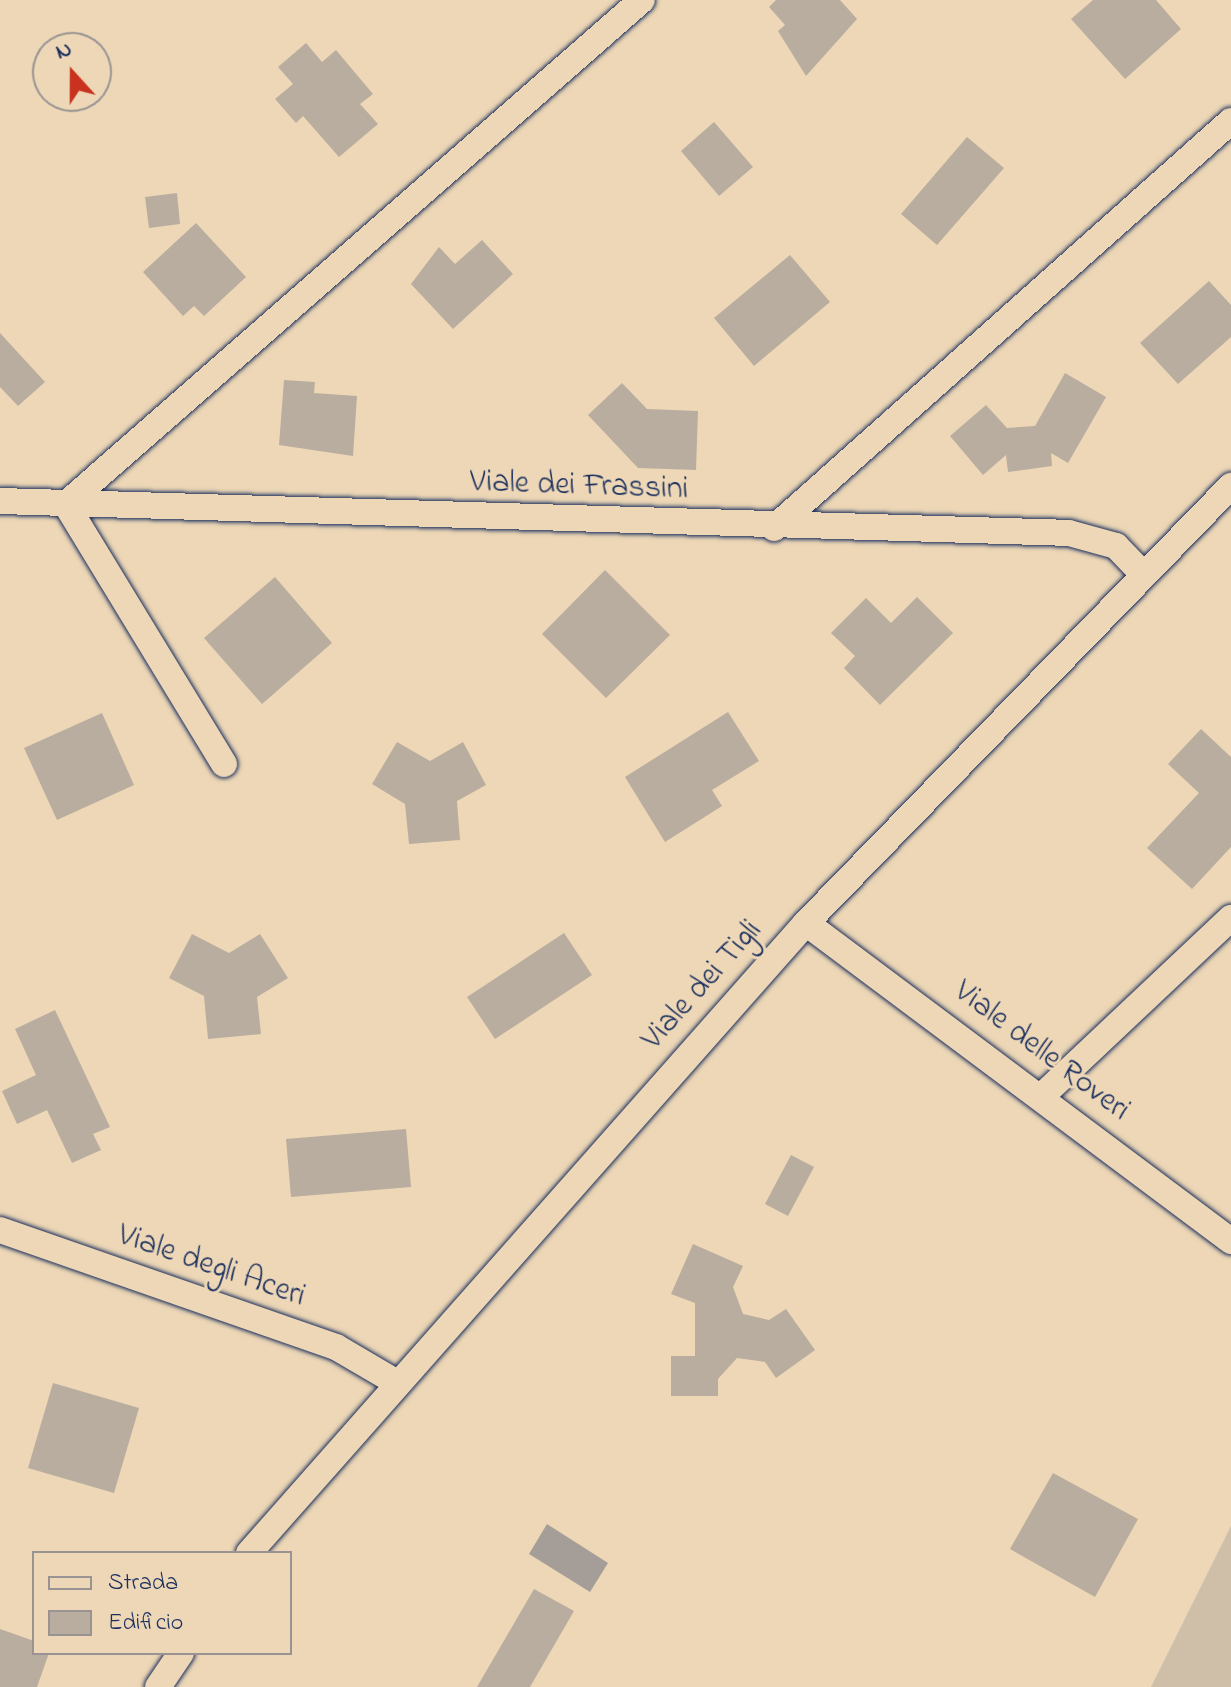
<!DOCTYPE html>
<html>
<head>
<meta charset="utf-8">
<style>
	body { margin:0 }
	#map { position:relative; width:1231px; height:1687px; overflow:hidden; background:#edd7b6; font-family:"Indie Flower",sans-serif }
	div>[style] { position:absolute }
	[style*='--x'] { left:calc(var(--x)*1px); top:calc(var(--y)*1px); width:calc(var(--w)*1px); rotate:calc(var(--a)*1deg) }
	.green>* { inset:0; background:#cfbfa9 }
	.water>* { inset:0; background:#a59e98 }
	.building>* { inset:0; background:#b9ada0 }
	.roads { filter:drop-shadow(0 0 2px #1b2f5e) drop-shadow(0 0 2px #1b2f5e) }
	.street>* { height:26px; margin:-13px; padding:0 13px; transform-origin:13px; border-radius:13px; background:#edd7b6 }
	span { translate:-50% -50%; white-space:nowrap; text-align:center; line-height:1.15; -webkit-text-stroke:6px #edd7b6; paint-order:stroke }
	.street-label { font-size:32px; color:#1b2f5e }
	.legend { position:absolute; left:32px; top:1551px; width:260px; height:104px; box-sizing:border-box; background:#edd7b6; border:2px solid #999493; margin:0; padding:10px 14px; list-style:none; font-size:24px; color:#1b2f5e }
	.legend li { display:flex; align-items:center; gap:16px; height:40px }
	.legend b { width:40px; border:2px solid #999493 }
	.north { position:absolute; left:32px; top:32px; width:80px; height:80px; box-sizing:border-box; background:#edd7b6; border:2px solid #999493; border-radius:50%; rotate:339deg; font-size:22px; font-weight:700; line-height:32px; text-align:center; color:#1b2f5e }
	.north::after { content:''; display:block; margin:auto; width:28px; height:36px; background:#c8321e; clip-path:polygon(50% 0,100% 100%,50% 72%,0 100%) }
</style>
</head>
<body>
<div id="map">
	<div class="green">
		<i style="clip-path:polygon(1231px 1526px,1231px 1687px,1151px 1687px)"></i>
	</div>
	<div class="water">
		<i style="clip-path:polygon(547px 1524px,608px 1563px,590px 1592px,529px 1554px)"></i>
	</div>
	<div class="building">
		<i style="clip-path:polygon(776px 0,840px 0,857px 19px,806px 76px,778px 31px,785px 25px,769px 7px)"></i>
		<i style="clip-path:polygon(1093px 0,1156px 0,1181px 29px,1125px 79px,1071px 19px)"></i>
		<i style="clip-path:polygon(306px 43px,322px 62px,336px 50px,373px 94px,360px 104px,378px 124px,339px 157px,303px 116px,296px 123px,275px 99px,293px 84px,278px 67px)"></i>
		<i style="clip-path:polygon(714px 122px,753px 167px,719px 196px,681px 151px)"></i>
		<i style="clip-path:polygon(967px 137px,1004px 168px,937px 245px,901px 214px)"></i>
		<i style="clip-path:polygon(177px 193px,180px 224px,149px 228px,145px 197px)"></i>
		<i style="clip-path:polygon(196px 223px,246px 277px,204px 316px,194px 306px,183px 316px,143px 272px)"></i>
		<i style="clip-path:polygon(482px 240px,513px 274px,453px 329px,411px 284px,439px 247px,455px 264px)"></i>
		<i style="clip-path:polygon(790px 255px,830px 302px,754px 366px,714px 318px)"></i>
		<i style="clip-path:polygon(1209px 281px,1231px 305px,1231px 337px,1178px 384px,1140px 343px)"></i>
		<i style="clip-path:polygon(0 333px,45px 382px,18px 406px,0 387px)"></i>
		<i style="clip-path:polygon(1065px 373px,1106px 397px,1068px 463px,1051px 453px,1052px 466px,1008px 472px,1006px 455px,983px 475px,950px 436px,986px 405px,1007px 428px,1035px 426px)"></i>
		<i style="clip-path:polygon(284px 380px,315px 382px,314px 393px,357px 396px,353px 456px,279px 445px)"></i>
		<i style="clip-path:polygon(622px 383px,647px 409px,698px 411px,696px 470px,638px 468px,588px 415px)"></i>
		<i style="clip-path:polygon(605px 570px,670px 635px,606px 698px,542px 634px)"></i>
		<i style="clip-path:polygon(275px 577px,332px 643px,262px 704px,204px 638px)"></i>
		<i style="clip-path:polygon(917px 597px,953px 633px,880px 705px,844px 668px,855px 656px,831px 633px,866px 598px,891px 623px)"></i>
		<i style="clip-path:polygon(728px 712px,759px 761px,712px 790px,722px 806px,665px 842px,625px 777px)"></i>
		<i style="clip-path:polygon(102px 713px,134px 785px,57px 820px,24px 748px)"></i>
		<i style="clip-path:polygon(1201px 729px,1231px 757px,1231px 847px,1192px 889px,1147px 848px,1199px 793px,1168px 764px)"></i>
		<i style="clip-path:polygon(397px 742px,430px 761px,463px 742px,486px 785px,457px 801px,460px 840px,409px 844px,405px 804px,372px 784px)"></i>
		<i style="clip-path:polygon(564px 933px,592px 975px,495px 1039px,467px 997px)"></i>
		<i style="clip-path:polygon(192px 934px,229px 953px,260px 934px,288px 978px,257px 997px,261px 1034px,208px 1039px,204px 996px,169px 978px)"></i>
		<i style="clip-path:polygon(55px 1010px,110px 1127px,93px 1134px,101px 1150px,72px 1163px,47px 1110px,17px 1124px,2px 1091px,36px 1075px,15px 1029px)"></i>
		<i style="clip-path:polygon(406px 1129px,411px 1187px,291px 1197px,286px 1139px)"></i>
		<i style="clip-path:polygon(791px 1155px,814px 1167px,788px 1216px,765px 1204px)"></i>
		<i style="clip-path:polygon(693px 1244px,743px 1266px,733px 1287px,743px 1314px,769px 1320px,786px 1309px,815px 1350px,776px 1378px,765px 1362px,737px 1358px,718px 1379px,718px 1396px,671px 1396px,671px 1356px,695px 1356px,695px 1303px,671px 1294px)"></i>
		<i style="clip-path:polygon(53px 1383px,139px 1408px,114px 1493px,28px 1468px)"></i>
		<i style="clip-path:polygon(1053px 1473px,1138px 1519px,1095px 1597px,1010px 1549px)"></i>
		<i style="clip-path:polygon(534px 1589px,574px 1611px,530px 1687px,477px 1687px)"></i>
		<i style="clip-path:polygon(0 1629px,34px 1641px,34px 1653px,49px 1653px,37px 1687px,0 1687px)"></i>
	</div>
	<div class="roads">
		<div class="street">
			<i style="--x:0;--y:501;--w:1069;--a:1.71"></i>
			<i style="--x:1069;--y:533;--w:49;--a:15.5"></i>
			<i style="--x:1116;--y:546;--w:37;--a:46"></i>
			<i style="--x:774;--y:528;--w:612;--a:-41.69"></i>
			<i style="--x:224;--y:764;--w:304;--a:-121.3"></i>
			<i style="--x:66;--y:504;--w:765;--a:-41.19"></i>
			<i style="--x:806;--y:923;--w:531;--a:36.81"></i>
			<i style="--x:1044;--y:1094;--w:257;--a:-43.3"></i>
			<i style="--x:0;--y:1230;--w:356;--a:19.2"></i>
			<i style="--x:336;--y:1347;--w:67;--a:30.4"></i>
			<i style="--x:249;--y:1553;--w:841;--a:-48.52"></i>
			<i style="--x:806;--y:923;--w:610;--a:-45.8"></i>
			<i style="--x:158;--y:1687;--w:41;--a:-55.9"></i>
		</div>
	</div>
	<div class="street-label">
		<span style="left:579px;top:487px;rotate:2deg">Viale dei Frassini</span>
		<span style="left:703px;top:986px;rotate:-48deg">Viale dei Tigli</span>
		<span style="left:1041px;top:1052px;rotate:37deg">Viale delle Roveri</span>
		<span style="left:211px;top:1267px;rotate:19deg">Viale degli Aceri</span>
	</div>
	<ul class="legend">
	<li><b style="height:10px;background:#edd7b6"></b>Strada</li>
	<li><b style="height:22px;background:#b9ada0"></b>Edificio</li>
	</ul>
	<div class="north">N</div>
</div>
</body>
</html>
